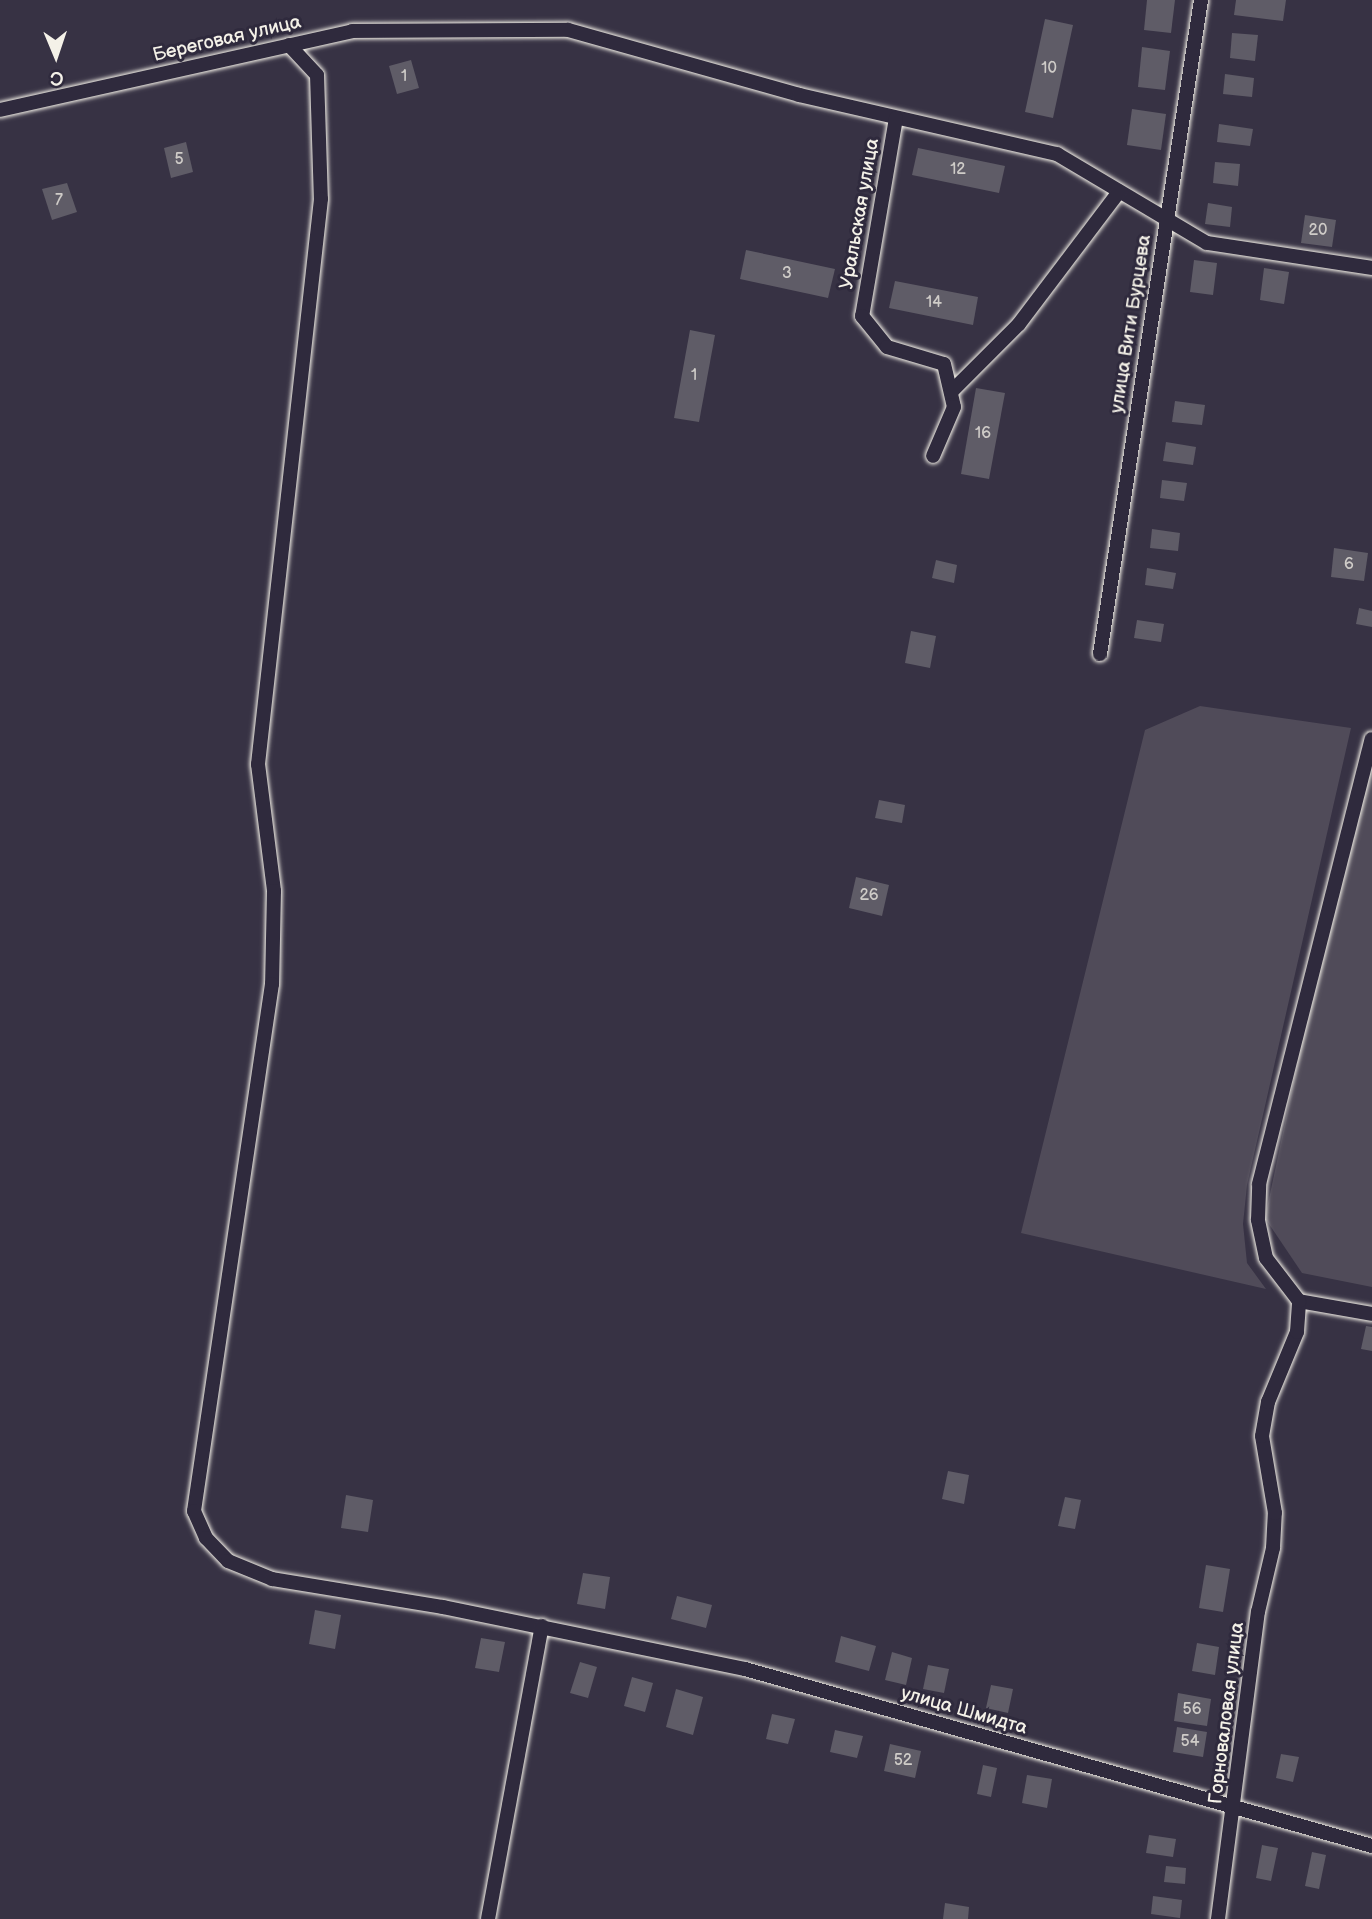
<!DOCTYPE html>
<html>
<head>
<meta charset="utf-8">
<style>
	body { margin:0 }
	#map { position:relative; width:1372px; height:1919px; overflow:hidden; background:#373244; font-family:"Balsamiq Sans",sans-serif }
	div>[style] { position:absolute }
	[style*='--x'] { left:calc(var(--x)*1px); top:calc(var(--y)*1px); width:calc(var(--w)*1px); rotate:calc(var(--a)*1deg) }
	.green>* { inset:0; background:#504b59 }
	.building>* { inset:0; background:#5f5c67 }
	.roads { filter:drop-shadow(0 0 2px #f4f1e8) drop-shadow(0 0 2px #f4f1e8) }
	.street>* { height:14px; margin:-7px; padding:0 7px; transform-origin:7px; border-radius:7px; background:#2f2a3d }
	span { translate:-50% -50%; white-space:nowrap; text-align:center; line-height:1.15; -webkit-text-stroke:6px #2f2a3d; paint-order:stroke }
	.number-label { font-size:16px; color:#cfccc8 }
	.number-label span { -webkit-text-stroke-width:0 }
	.street-label { font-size:19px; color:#f4f1e8 }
	.north { position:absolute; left:21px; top:21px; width:70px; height:70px; -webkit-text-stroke:5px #2f2a3d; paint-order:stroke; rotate:178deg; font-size:19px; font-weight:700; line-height:28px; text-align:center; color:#f4f1e8 }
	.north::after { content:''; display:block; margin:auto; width:24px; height:32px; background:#f4f1e8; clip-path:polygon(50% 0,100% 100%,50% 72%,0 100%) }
</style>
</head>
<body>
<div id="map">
	<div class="green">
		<i style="clip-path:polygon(1200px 706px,1351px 728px,1247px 1185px,1243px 1224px,1247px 1263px,1266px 1289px,1021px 1233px,1145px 730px)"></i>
		<i style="clip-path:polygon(1367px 731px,1372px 732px,1372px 1287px,1302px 1273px,1265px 1218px)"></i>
	</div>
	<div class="building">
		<i style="clip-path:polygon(1147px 0,1175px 0,1171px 33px,1144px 30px)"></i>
		<i style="clip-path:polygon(1236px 0,1286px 0,1283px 21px,1234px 15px)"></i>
		<i style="clip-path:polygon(1045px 19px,1073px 25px,1053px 118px,1025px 112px)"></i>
		<i style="clip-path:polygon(1232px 33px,1258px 35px,1255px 61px,1230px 58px)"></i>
		<i style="clip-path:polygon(1142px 47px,1170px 51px,1165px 90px,1138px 87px)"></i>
		<i style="clip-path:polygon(411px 60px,419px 88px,397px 94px,389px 66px)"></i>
		<i style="clip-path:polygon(1225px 74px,1254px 78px,1252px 97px,1223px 94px)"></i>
		<i style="clip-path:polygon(1132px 109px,1166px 114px,1161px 150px,1127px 145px)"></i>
		<i style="clip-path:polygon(1219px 124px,1253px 129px,1250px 146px,1217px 142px)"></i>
		<i style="clip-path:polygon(186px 142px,193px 172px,171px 178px,164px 148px)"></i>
		<i style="clip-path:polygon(918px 148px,1005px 166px,999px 193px,912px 175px)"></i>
		<i style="clip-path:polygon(1215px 162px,1240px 164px,1238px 186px,1213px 183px)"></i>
		<i style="clip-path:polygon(67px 183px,77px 212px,52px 220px,42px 189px)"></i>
		<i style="clip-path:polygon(1208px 203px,1232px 207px,1230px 227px,1205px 224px)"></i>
		<i style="clip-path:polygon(1305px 215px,1336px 220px,1332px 247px,1301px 243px)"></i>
		<i style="clip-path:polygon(746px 250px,835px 269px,828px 298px,740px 279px)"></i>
		<i style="clip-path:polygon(1194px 260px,1217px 263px,1213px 295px,1190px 292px)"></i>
		<i style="clip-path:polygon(1264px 268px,1289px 272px,1284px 304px,1260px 300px)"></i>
		<i style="clip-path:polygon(895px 281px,978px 297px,973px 325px,889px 308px)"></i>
		<i style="clip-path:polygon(690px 330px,715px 335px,699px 422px,674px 418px)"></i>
		<i style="clip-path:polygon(976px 388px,1005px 393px,989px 479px,961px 474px)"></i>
		<i style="clip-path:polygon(1175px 401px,1205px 405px,1202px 425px,1172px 422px)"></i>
		<i style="clip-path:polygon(1166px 442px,1196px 447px,1193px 465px,1163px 461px)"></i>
		<i style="clip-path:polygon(1162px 480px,1187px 483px,1184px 501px,1160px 498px)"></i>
		<i style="clip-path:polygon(1152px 529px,1180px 533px,1178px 551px,1150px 548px)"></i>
		<i style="clip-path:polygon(1334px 548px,1368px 553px,1364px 581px,1331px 577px)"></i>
		<i style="clip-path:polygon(936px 560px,957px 565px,954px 583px,932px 578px)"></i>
		<i style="clip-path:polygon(1147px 568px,1176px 573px,1173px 589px,1145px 585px)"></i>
		<i style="clip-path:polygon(1359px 608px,1372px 611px,1372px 627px,1356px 624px)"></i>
		<i style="clip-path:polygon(1137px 620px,1164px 624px,1161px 642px,1134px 638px)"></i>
		<i style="clip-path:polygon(911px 631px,936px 636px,930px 668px,905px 663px)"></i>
		<i style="clip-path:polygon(879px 800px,905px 805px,902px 823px,875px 818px)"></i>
		<i style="clip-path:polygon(856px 877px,889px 885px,882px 916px,849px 908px)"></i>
		<i style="clip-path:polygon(1366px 1326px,1372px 1327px,1372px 1351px,1361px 1349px)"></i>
		<i style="clip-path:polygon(948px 1471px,969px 1475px,964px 1504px,942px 1499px)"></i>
		<i style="clip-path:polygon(346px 1495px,373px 1500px,368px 1532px,341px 1528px)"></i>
		<i style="clip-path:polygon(1065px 1497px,1081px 1500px,1075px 1529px,1058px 1526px)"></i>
		<i style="clip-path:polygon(1206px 1565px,1230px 1569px,1223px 1612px,1199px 1608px)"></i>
		<i style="clip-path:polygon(583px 1573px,610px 1577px,605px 1609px,577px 1604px)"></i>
		<i style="clip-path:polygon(677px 1596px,712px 1605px,706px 1628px,671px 1619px)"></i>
		<i style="clip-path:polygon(315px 1610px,341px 1615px,335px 1649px,309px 1644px)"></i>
		<i style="clip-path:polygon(841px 1636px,876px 1646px,869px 1671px,835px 1662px)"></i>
		<i style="clip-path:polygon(481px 1638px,505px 1642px,499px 1672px,475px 1668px)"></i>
		<i style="clip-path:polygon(1197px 1643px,1219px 1647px,1215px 1675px,1192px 1671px)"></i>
		<i style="clip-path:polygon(892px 1652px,912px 1658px,906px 1685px,885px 1680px)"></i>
		<i style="clip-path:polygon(580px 1662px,597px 1667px,588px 1698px,570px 1693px)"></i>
		<i style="clip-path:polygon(928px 1665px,949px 1669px,944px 1693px,923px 1689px)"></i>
		<i style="clip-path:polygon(632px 1677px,653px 1683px,645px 1712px,624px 1706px)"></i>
		<i style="clip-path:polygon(991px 1685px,1013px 1689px,1008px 1713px,986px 1708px)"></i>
		<i style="clip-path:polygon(676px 1689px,703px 1697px,693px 1735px,666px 1727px)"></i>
		<i style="clip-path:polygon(1178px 1693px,1211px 1699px,1207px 1726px,1174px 1721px)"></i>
		<i style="clip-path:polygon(772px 1714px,795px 1719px,788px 1744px,766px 1739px)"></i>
		<i style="clip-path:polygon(1177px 1727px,1207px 1732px,1203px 1757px,1173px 1752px)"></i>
		<i style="clip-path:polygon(835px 1730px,863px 1736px,857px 1758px,830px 1752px)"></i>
		<i style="clip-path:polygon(890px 1744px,921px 1751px,915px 1778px,884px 1771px)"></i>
		<i style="clip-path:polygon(1281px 1754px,1299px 1757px,1293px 1782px,1276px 1778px)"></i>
		<i style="clip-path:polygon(983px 1765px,997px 1768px,991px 1797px,977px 1794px)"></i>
		<i style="clip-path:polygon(1027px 1775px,1052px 1779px,1047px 1808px,1022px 1803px)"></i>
		<i style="clip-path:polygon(1149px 1835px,1176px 1839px,1173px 1857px,1146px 1853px)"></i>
		<i style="clip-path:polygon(1262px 1845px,1278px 1848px,1271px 1881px,1256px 1878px)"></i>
		<i style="clip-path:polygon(1312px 1852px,1326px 1855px,1319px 1889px,1305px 1886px)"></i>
		<i style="clip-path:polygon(1166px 1866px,1186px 1868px,1185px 1884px,1164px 1882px)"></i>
		<i style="clip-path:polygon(1153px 1896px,1182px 1900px,1180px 1918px,1151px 1914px)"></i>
		<i style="clip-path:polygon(945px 1903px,969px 1907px,968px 1919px,943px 1919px)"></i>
	</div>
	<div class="roads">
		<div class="street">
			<i style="--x:289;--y:45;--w:41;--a:47"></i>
			<i style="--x:317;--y:75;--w:124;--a:88.2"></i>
			<i style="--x:321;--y:199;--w:569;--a:96.36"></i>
			<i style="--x:258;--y:764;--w:128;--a:82.8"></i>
			<i style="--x:274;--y:891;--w:93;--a:91.2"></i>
			<i style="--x:272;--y:984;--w:533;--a:98.42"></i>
			<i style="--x:194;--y:1511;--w:30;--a:66"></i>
			<i style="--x:206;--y:1538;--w:32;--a:46"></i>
			<i style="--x:228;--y:1561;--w:48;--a:22.2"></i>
			<i style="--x:272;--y:1579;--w:173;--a:9.3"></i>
			<i style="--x:443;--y:1607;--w:308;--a:11.6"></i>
			<i style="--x:745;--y:1669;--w:652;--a:15.76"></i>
			<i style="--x:0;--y:110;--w:361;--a:-12.6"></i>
			<i style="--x:352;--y:31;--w:216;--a:-0.3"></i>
			<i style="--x:568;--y:30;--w:240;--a:15.7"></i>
			<i style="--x:799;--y:95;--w:265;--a:12.9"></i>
			<i style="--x:1057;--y:154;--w:174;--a:30.7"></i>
			<i style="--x:1207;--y:243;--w:167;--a:8.6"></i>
			<i style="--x:896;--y:118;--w:201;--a:99.7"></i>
			<i style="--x:862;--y:316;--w:40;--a:51"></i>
			<i style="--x:887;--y:347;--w:59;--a:16.6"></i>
			<i style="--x:944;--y:364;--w:44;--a:76.9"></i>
			<i style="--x:954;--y:407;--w:53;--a:113.2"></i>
			<i style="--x:951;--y:392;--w:96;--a:-45"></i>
			<i style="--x:1019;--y:324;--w:166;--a:-52.9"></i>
			<i style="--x:1100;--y:654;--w:662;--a:-81.22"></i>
			<i style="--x:1299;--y:1301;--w:74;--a:10.1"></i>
			<i style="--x:488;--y:1919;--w:298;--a:-79.6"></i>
			<i style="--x:1218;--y:1919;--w:310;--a:-82.6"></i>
			<i style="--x:1258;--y:1612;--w:66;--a:-76.8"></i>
			<i style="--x:1273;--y:1548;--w:35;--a:-87"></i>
			<i style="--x:1275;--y:1513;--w:78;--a:-99.6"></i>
			<i style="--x:1262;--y:1436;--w:35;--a:-80"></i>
			<i style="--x:1268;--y:1402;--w:76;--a:-67.5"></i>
			<i style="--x:1297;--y:1332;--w:31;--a:-86"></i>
			<i style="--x:1299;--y:1301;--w:54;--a:-127.5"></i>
			<i style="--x:1266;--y:1258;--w:39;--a:-102"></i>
			<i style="--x:1258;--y:1220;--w:36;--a:-88"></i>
			<i style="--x:1259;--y:1184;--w:459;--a:-75.8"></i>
		</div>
	</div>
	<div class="number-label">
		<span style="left:1049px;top:69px">10</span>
		<span style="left:404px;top:77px">1</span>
		<span style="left:179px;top:160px">5</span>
		<span style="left:958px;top:170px">12</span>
		<span style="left:59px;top:201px">7</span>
		<span style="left:1318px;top:231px">20</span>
		<span style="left:787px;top:274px">3</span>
		<span style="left:934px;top:303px">14</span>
		<span style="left:694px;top:376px">1</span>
		<span style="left:983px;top:434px">16</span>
		<span style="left:1349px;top:565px">6</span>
		<span style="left:869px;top:896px">26</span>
		<span style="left:1192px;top:1710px">56</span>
		<span style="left:1190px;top:1742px">54</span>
		<span style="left:903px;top:1761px">52</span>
	</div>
	<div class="street-label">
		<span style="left:227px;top:39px;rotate:-13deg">Береговая улица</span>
		<span style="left:860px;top:214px;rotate:-80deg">Уральская улица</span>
		<span style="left:1131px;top:324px;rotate:-81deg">улица Вити Бурцева</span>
		<span style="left:964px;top:1711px;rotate:16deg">улица Шмидта</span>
		<span style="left:1227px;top:1713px;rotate:-83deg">Горноваловая улица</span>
	</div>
	<div class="north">С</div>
</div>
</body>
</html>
